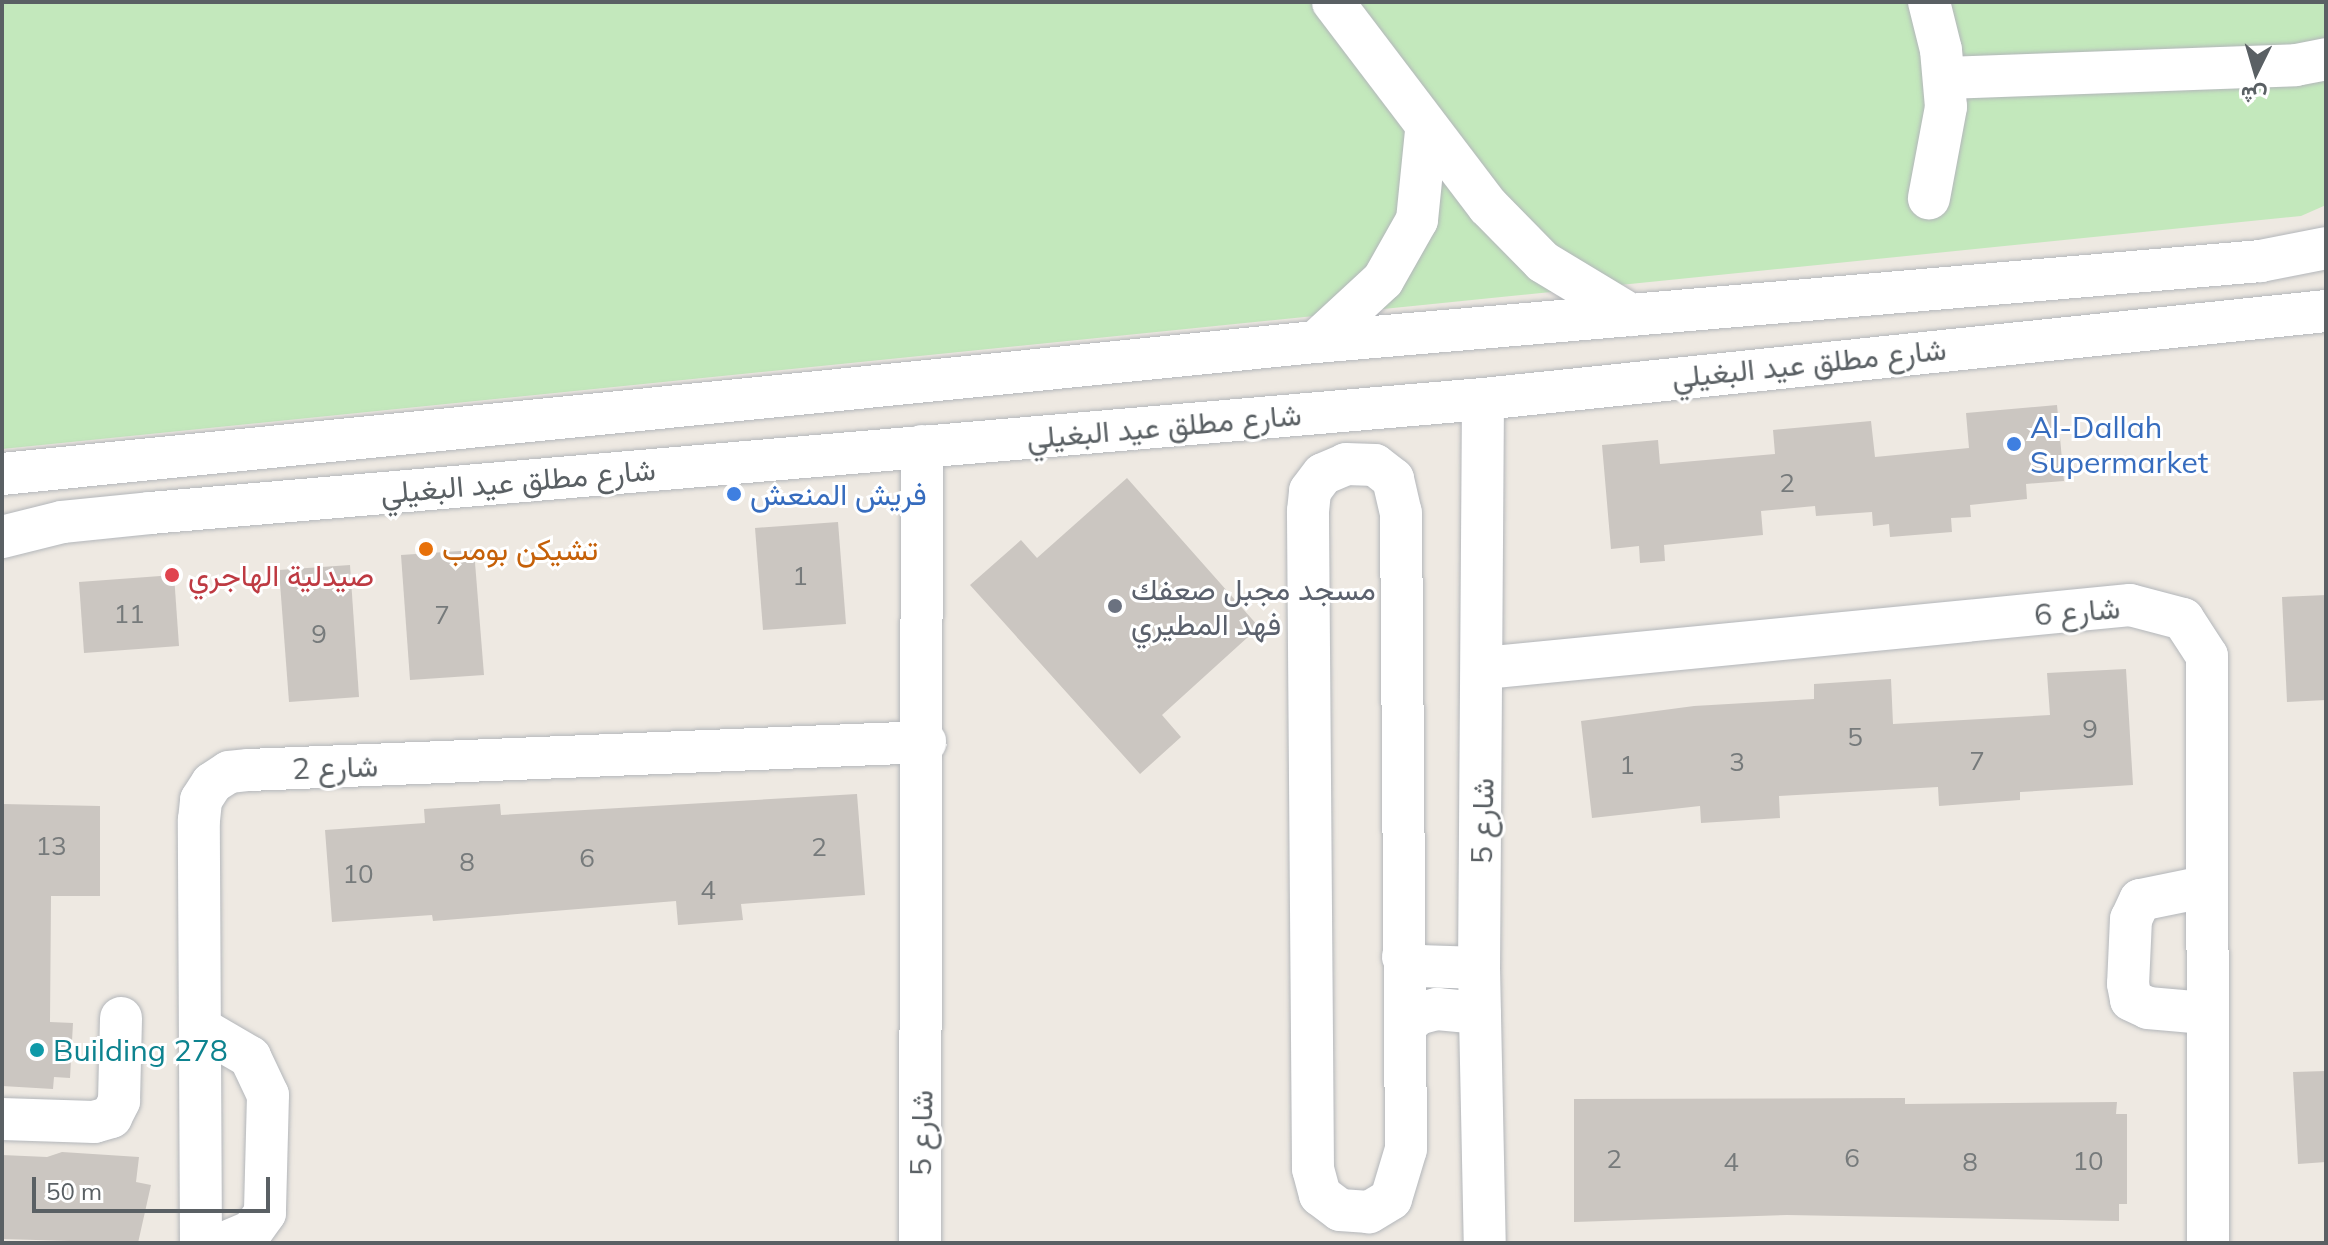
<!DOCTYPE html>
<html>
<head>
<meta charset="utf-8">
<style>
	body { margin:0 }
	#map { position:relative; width:2328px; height:1245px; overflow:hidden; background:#eee9e2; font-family:Mulish,Vazirmatn,sans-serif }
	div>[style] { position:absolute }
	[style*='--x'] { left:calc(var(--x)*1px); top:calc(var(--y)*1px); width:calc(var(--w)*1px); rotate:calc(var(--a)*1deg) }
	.green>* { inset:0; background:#c3e8bc }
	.building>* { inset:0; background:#cbc6c1 }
	.roads { filter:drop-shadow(0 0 2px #b3b6ba) drop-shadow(0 0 2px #b3b6ba) }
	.minor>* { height:42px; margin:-21px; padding:0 21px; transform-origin:21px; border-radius:21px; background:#fff }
	.dots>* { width:22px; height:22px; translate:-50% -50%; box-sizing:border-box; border:4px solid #fff; border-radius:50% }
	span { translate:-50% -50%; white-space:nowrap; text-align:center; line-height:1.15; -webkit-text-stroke:6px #fff; paint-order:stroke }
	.number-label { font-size:26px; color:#767a7b }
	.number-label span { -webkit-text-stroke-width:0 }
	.street-label { font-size:30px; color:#5a6064 }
	.shop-label { font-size:30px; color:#366cbe }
	.left { translate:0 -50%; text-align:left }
	.food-label { font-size:30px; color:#c56008 }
	.health-label { font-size:30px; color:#be3a42 }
	.worship-label { font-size:30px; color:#5b616d }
	.culture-label { font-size:30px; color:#0d838f }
	.frame { position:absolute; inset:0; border:4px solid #5a6064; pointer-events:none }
	.north { position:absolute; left:2216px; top:32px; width:80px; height:80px; -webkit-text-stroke:6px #fff; paint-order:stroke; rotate:185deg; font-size:22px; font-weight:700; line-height:32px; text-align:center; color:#5a6064 }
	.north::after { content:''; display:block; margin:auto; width:28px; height:36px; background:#5a6064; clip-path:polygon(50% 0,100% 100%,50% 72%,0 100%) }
	.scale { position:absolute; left:32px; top:1177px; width:238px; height:36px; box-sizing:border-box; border:4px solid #5a6064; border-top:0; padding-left:10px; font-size:24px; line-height:28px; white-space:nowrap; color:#5a6064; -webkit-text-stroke:6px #fff; paint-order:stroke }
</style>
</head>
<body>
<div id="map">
	<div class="green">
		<i style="clip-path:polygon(2px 2px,2326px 2px,2326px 205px,2301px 216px,2px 449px)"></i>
	</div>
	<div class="building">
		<i style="clip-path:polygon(2057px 405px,2064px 481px,2026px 484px,2027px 499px,1970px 505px,1971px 517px,1951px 518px,1952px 532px,1890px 537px,1889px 524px,1873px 526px,1872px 512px,1816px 516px,1815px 506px,1761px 511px,1763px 535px,1664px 545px,1665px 561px,1640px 563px,1639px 546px,1611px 549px,1602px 445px,1658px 440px,1660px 464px,1775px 454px,1773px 430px,1871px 421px,1875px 457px,1969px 448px,1966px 413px)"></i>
		<i style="clip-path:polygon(1127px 478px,1259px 627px,1162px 715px,1181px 737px,1140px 774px,970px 585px,1021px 540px,1037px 558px)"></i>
		<i style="clip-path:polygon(838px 522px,846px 624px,763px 630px,755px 528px)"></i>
		<i style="clip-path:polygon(474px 550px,484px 675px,410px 680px,401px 555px)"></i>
		<i style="clip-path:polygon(350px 565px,359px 697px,289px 702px,279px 570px)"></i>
		<i style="clip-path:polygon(174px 575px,179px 646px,84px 653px,79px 582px)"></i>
		<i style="clip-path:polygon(2326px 595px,2326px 700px,2287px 702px,2282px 597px)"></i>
		<i style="clip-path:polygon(2126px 669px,2133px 785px,2020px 792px,2020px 800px,1939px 806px,1938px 787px,1779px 796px,1780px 818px,1701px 823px,1700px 806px,1592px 818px,1581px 721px,1694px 706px,1814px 699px,1814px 684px,1891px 679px,1893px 724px,2050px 715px,2047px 673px)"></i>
		<i style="clip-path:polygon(857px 794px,865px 895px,741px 904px,743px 920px,678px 925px,676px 901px,433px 921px,432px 915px,332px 922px,325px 830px,425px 823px,424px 809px,500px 804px,501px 815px)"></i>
		<i style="clip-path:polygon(2px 804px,100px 806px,100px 896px,51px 896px,50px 1022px,73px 1023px,70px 1078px,54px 1077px,53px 1089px,2px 1086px)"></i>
		<i style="clip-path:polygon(2326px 1071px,2326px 1162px,2298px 1164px,2293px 1072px)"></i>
		<i style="clip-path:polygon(1905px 1098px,1905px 1104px,2117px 1102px,2116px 1114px,2127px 1114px,2127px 1204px,2119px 1204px,2119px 1221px,1787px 1215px,1574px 1222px,1574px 1099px)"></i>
		<i style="clip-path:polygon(62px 1152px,139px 1157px,136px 1182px,151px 1185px,138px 1243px,2px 1239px,2px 1155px,47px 1157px)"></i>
	</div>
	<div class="roads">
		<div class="minor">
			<i style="--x:1333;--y:2;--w:256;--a:52.8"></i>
			<i style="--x:1488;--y:206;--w:78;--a:45.5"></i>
			<i style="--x:1543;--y:262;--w:103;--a:31.1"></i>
			<i style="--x:1929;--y:2;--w:49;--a:76"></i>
			<i style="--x:1941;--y:50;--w:57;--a:85"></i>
			<i style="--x:1946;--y:107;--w:93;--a:100.6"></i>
			<i style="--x:1946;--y:78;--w:350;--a:-2.1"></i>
			<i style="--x:2296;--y:65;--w:31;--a:-11"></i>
			<i style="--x:1316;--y:342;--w:91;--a:-42.8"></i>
			<i style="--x:1383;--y:280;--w:69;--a:-60.5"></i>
			<i style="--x:1417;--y:220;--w:89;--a:-84.2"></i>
			<i style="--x:1483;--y:399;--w:569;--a:90.4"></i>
			<i style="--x:1479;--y:968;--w:275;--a:88.8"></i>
			<i style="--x:1346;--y:464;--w:29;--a:2"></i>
			<i style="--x:1375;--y:465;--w:23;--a:38"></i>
			<i style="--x:1393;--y:479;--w:35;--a:77"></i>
			<i style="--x:1401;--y:513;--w:636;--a:89.55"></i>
			<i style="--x:1406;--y:1149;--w:52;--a:106.7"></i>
			<i style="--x:1391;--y:1199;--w:26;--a:149"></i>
			<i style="--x:1369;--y:1212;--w:29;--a:-176"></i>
			<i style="--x:1340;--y:1210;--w:25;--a:-143"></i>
			<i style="--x:1320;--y:1195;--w:27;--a:-105"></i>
			<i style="--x:1313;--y:1169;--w:658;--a:-90.44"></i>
			<i style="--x:1308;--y:511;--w:20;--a:-84"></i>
			<i style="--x:1310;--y:491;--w:21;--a:-53"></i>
			<i style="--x:1323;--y:474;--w:25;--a:-23"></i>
			<i style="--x:2;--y:474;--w:1321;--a:-5.74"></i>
			<i style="--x:1316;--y:342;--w:947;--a:-4.9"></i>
			<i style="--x:2260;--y:261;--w:67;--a:-11.1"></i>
			<i style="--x:2;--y:537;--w:62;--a:-14"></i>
			<i style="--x:62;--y:522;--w:88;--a:-5.8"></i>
			<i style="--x:150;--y:513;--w:1338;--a:-4.89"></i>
			<i style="--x:1483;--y:399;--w:848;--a:-5.96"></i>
			<i style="--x:1484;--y:668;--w:649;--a:-5.57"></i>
			<i style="--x:2130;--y:605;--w:55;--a:14.8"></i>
			<i style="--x:2183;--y:619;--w:44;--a:57"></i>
			<i style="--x:2207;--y:656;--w:587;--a:89.9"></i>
			<i style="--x:2204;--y:887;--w:65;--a:168.5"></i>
			<i style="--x:2140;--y:900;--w:21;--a:115"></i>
			<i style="--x:2131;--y:919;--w:65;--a:92.6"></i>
			<i style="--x:2128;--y:984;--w:16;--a:79"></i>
			<i style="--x:2131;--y:1000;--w:19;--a:25"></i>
			<i style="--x:2148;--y:1008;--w:57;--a:5"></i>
			<i style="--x:1403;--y:957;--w:18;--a:29"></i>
			<i style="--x:1419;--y:966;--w:60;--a:1.9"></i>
			<i style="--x:1405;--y:1026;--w:18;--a:-43"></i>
			<i style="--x:1418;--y:1014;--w:20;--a:-15"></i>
			<i style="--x:1437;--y:1009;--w:43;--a:5.3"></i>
			<i style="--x:200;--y:1028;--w:58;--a:30.1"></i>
			<i style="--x:250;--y:1057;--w:42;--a:64.7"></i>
			<i style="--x:268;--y:1095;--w:118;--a:91.5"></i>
			<i style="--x:265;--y:1213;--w:22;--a:126"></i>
			<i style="--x:252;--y:1231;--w:30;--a:157"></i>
			<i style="--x:2;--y:1119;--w:92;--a:1.9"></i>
			<i style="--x:94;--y:1122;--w:18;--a:-16"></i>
			<i style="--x:111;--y:1117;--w:18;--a:-63"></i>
			<i style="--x:119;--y:1101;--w:83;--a:-88.6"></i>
			<i style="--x:201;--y:1243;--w:423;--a:-90.3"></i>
			<i style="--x:199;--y:820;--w:20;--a:-84"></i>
			<i style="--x:201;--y:800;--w:20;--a:-57"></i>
			<i style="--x:212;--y:783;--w:20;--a:-33"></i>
			<i style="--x:229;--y:772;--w:20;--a:-6"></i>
			<i style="--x:249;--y:770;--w:677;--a:-2.37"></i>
			<i style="--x:920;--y:1243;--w:797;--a:-89.86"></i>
		</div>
	</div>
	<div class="dots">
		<i style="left:2014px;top:444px;background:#3f7fe0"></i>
		<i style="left:734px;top:494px;background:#3f7fe0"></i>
		<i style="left:426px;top:549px;background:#e8710a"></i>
		<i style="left:172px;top:575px;background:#e0444e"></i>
		<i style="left:1115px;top:606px;background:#6b7280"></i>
		<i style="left:37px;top:1050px;background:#0f9aa8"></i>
	</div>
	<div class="number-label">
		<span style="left:1787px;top:483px">2</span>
		<span style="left:800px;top:576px">1</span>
		<span style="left:129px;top:614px">11</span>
		<span style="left:442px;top:615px">7</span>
		<span style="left:319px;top:634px">9</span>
		<span style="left:2090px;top:729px">9</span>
		<span style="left:1855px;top:737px">5</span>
		<span style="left:1977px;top:761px">7</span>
		<span style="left:1737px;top:762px">3</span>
		<span style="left:1627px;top:765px">1</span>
		<span style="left:51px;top:846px">13</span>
		<span style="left:819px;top:847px">2</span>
		<span style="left:587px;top:858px">6</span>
		<span style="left:467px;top:862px">8</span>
		<span style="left:358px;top:874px">10</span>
		<span style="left:708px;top:890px">4</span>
		<span style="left:1852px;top:1158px">6</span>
		<span style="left:1614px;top:1159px">2</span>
		<span style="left:2088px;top:1161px">10</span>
		<span style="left:1731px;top:1162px">4</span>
		<span style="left:1970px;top:1162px">8</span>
	</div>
	<div class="street-label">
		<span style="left:1809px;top:363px;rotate:-6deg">شارع مطلق عيد البغيلي</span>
		<span style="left:1164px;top:426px;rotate:-5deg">شارع مطلق عيد البغيلي</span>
		<span style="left:518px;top:481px;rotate:-5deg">شارع مطلق عيد البغيلي</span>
		<span style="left:2077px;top:611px;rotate:-5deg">شارع 6</span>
		<span style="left:335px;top:767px;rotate:-2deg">شارع 2</span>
		<span style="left:1482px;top:821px;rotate:-89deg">شارع 5</span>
		<span style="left:921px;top:1133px;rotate:-89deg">شارع 5</span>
	</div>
	<div class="shop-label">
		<span class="left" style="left:2030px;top:444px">Al-Dallah<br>Supermarket</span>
		<span class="left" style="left:750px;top:494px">فريش المنعش</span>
	</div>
	<div class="food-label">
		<span class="left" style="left:442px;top:549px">تشيكن بومب</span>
	</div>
	<div class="health-label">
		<span class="left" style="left:188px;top:575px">صيدلية الهاجري</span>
	</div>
	<div class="worship-label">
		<span class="left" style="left:1131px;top:606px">مسجد مجبل صعفك<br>فهد المطيري</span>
	</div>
	<div class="culture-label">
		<span class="left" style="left:53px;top:1050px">Building 278</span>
	</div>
	<div class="frame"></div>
	<div class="north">ش</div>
	<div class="scale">50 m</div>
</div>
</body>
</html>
